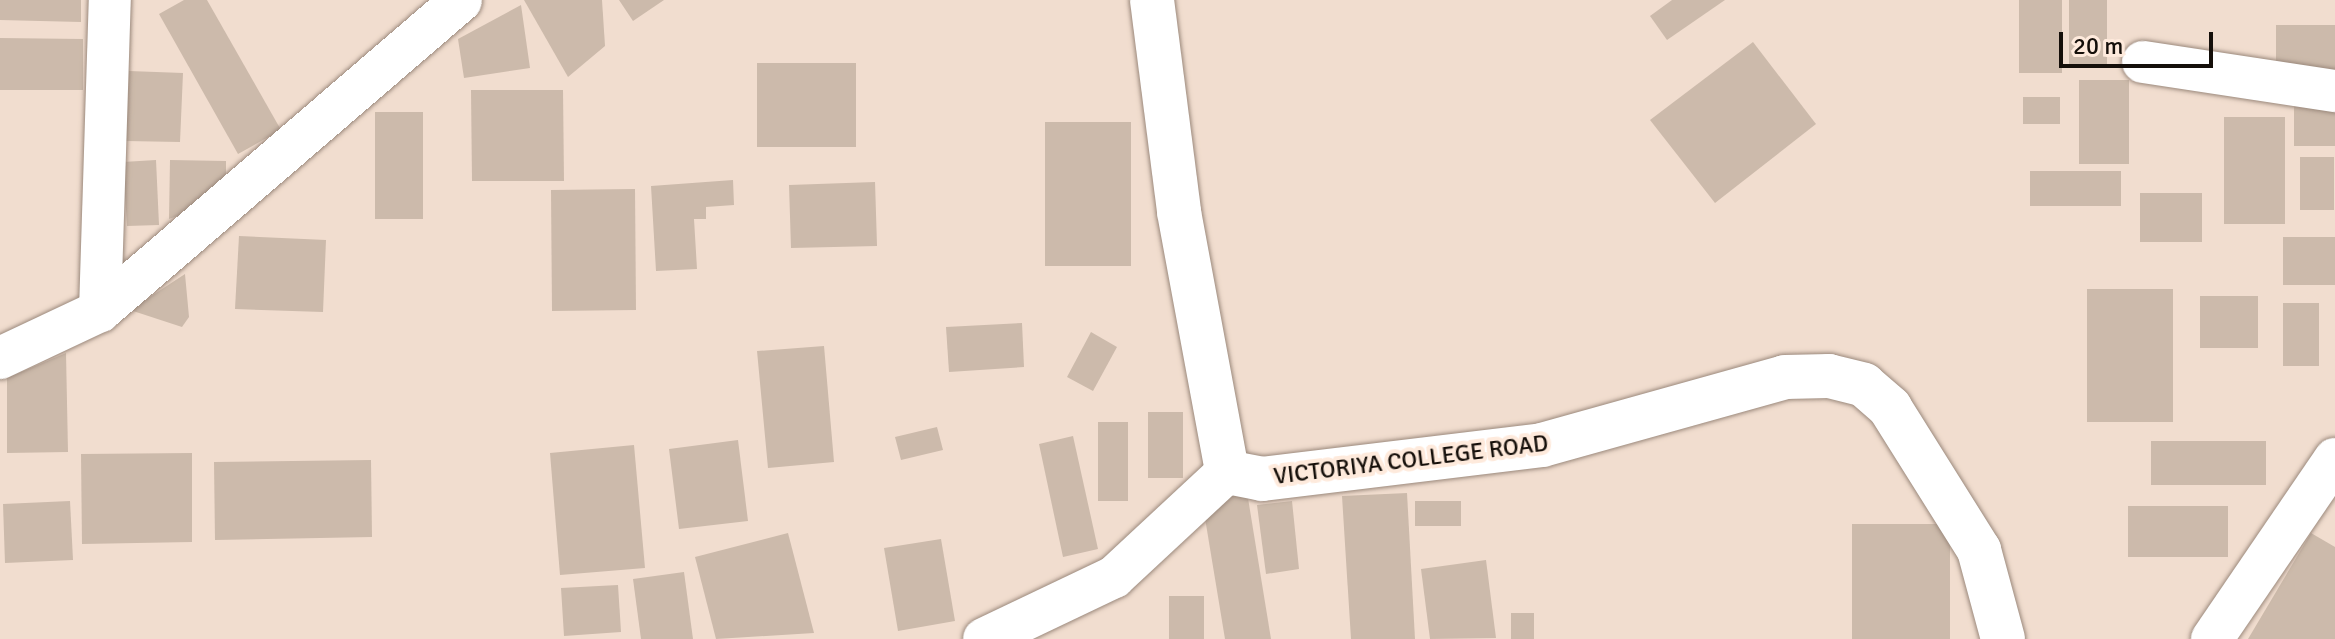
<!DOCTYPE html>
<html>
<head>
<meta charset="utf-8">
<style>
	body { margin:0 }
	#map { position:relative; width:2335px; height:639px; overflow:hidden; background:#f1ddcf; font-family:Signika,sans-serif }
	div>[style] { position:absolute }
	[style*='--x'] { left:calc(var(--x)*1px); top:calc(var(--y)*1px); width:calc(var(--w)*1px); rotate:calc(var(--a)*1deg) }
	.building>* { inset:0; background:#ccbaab }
	.roads { filter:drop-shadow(0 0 2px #9b897c) drop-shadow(0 0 2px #9b897c) }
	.minor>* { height:42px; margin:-21px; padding:0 21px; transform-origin:21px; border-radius:21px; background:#fff }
	.tertiary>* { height:44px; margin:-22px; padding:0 22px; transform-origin:22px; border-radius:22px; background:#fff }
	span { translate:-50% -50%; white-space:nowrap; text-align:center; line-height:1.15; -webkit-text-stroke:8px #feeadc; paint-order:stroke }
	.street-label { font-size:24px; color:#150f0a }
	.scale { position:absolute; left:2059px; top:32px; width:154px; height:36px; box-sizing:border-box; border:4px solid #150f0a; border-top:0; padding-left:10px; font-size:24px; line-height:28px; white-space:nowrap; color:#150f0a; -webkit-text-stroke:6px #feeadc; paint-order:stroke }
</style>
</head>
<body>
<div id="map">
	<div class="building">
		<i style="clip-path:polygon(0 0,81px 0,81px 22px,0 20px)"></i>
		<i style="clip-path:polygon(184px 0,207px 0,281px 130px,238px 154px,159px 14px)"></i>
		<i style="clip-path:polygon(524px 0,602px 0,605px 46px,568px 77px)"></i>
		<i style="clip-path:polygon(619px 0,664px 0,633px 21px)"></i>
		<i style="clip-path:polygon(1672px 0,1725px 0,1667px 40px,1650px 16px)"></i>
		<i style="clip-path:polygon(2019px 0,2062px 0,2062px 73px,2019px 73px)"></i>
		<i style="clip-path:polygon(2069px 0,2107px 0,2107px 67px,2069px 67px)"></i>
		<i style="clip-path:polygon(521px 5px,530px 68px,464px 78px,458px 39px)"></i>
		<i style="clip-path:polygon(2276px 25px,2335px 25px,2335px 73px,2276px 73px)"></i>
		<i style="clip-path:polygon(0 38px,83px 39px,83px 90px,0 90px)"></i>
		<i style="clip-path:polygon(1753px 42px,1816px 124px,1715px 203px,1650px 120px)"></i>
		<i style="clip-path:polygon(757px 63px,856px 63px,856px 147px,757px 147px)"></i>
		<i style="clip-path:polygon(129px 71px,183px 73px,180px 142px,126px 141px)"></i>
		<i style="clip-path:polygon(2079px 80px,2129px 80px,2129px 164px,2079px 164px)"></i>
		<i style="clip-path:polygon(471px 90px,563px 90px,564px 181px,472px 181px)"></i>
		<i style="clip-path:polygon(2023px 97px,2060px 97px,2060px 124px,2023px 124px)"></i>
		<i style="clip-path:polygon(2294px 103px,2335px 103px,2335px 146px,2294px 146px)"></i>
		<i style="clip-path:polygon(375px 112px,423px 112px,423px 219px,375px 219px)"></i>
		<i style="clip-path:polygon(2224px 117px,2285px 117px,2285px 224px,2224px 224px)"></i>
		<i style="clip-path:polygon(1045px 122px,1131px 122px,1131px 266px,1045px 266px)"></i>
		<i style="clip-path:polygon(2300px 157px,2334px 157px,2334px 210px,2300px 210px)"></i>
		<i style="clip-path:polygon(156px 160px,159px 225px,127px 226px,123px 162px)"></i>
		<i style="clip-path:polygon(170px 160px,226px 161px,226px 199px,169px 219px)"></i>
		<i style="clip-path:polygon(2030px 171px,2121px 171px,2121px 206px,2030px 206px)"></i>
		<i style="clip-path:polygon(733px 180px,734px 205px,706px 207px,706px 219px,694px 219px,697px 269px,656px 271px,651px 186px)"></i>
		<i style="clip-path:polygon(875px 182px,877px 246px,791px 248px,789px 185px)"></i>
		<i style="clip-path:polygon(635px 189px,636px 310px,552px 311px,551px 190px)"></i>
		<i style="clip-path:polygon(2140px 193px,2202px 193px,2202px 242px,2140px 242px)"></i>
		<i style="clip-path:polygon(239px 236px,326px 240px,323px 312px,235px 309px)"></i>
		<i style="clip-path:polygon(2283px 237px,2335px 237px,2335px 285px,2283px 285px)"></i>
		<i style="clip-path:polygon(185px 274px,189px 317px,182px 327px,130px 310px)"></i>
		<i style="clip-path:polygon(2087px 289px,2173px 289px,2173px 422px,2087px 422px)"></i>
		<i style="clip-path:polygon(2200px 296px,2258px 296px,2258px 348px,2200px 348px)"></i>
		<i style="clip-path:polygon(2283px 303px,2319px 303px,2319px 366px,2283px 366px)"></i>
		<i style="clip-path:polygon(1022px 323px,1024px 367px,949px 372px,946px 327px)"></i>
		<i style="clip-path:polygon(1091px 332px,1117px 347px,1093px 391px,1067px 377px)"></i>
		<i style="clip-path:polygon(824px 346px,834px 462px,768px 468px,757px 351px)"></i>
		<i style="clip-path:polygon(66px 353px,68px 452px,7px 453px,7px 378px)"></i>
		<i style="clip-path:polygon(1148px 412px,1183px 412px,1183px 478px,1148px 478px)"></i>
		<i style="clip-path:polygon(1098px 422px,1128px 422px,1128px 501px,1098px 501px)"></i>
		<i style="clip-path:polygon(937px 427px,943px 450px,901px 460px,895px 437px)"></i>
		<i style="clip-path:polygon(1073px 436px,1098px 549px,1063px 557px,1039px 444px)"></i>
		<i style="clip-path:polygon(738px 440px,748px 521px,679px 529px,669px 449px)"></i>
		<i style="clip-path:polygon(2151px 441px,2266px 441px,2266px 485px,2151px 485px)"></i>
		<i style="clip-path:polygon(634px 445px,645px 568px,560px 575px,550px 453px)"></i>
		<i style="clip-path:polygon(192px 453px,192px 542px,82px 544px,81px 454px)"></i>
		<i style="clip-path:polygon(371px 460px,372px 537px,215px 540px,214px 462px)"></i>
		<i style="clip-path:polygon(1247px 492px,1271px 639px,1225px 639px,1202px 500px)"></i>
		<i style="clip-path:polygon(1407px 493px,1415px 639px,1351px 639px,1342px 496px)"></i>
		<i style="clip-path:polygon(70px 501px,73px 560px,5px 563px,3px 504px)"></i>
		<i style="clip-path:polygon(1292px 501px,1299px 569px,1266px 574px,1257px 505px)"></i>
		<i style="clip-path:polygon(1415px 501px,1461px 501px,1461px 526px,1415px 526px)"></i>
		<i style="clip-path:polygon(2128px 506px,2228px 506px,2228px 557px,2128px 557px)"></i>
		<i style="clip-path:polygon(1852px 524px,1950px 524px,1950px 639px,1852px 639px)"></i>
		<i style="clip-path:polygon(788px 533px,814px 633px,716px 639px,695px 557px)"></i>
		<i style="clip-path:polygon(2311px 533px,2335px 547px,2335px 639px,2248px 639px)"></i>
		<i style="clip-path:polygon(941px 539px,955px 621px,898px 631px,884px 548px)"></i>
		<i style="clip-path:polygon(1486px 560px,1496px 638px,1430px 639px,1421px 569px)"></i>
		<i style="clip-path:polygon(684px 572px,693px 639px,641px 639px,633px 579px)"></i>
		<i style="clip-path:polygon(618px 585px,621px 632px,564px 636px,561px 588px)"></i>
		<i style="clip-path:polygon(1169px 596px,1204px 596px,1204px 639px,1169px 639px)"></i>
		<i style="clip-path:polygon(1511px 613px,1534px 613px,1534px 639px,1511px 639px)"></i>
	</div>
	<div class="roads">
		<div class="minor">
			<i style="--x:2143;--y:62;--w:194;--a:8.6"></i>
			<i style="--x:100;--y:311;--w:311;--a:-88.2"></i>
			<i style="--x:0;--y:358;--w:110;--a:-25.2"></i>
			<i style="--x:100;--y:311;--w:476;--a:-40.7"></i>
			<i style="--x:984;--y:639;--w:144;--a:-25.5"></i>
			<i style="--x:1114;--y:577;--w:154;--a:-42.9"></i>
			<i style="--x:2212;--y:639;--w:218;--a:-55.7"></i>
		</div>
		<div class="tertiary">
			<i style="--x:1152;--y:0;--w:214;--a:82.7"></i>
			<i style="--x:1179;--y:212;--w:264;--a:79.5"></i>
			<i style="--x:1227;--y:472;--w:36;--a:11"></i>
			<i style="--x:1262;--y:479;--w:282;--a:-6.9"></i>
			<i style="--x:1542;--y:445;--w:252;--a:-15.6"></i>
			<i style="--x:1785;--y:377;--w:44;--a:-1.3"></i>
			<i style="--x:1829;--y:376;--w:36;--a:14"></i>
			<i style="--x:1864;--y:385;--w:35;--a:41"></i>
			<i style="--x:1890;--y:408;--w:168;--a:57.9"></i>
			<i style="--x:1979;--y:550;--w:92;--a:74.9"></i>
		</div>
	</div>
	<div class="street-label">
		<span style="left:1411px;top:460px;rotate:-7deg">VICTORIYA COLLEGE ROAD</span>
	</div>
	<div class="scale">20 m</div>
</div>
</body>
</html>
